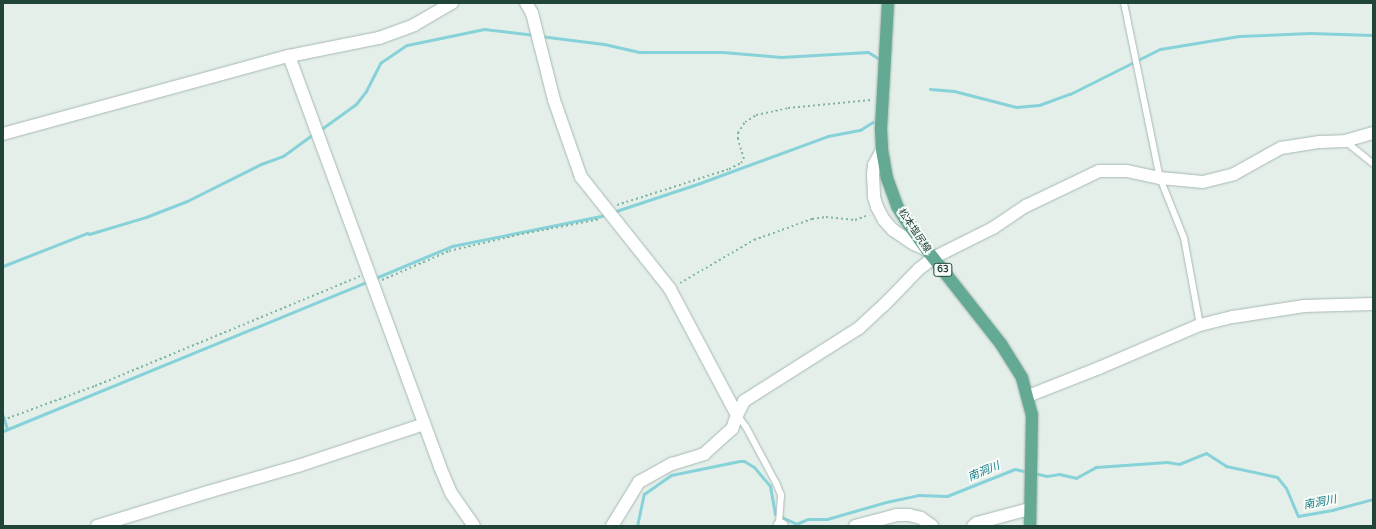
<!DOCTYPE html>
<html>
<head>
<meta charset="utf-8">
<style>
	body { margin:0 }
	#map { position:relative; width:1376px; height:529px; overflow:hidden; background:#e4efea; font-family:"Varela Round","Noto Sans JP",sans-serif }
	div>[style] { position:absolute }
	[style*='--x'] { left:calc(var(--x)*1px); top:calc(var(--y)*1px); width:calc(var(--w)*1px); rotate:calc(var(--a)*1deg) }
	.stream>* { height:3px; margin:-1.5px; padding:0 1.5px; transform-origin:1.5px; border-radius:1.5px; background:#87d2d9 }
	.path>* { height:2px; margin-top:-1px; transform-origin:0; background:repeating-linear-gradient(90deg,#81b6a2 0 2px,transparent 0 5px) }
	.roads { filter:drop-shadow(0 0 1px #a6b8b1) drop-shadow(0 0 1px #a6b8b1) }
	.service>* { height:6px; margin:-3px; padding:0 3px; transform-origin:3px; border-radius:3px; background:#fff }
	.minor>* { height:12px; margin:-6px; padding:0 6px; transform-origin:6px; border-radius:6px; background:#fff }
	.primary>* { height:12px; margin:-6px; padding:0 6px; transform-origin:6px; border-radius:6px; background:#64a993 }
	span { translate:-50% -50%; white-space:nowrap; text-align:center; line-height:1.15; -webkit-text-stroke:4px #f6fbf8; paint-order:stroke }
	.shield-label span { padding:1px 3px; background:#f6fbf8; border:1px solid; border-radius:3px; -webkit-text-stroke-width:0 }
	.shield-label { font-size:9px; color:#214438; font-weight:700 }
	.street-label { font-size:10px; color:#214438 }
	.water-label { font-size:11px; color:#147b87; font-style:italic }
	.frame { position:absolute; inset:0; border:4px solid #214438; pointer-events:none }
</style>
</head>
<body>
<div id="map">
	<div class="stream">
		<i style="--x:540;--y:36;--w:64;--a:7.1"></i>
		<i style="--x:604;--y:44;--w:37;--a:13"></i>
		<i style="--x:640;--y:52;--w:83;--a:0"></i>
		<i style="--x:723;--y:52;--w:58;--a:4.9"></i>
		<i style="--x:781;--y:57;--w:87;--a:-3.3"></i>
		<i style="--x:868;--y:52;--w:13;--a:32"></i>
		<i style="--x:930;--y:89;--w:24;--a:5"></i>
		<i style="--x:954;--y:91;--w:64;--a:14.5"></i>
		<i style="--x:1016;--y:107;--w:23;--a:-5"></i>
		<i style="--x:1039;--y:105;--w:33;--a:-20"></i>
		<i style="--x:1070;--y:94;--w:101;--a:-26.6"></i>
		<i style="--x:1160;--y:49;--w:80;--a:-9.3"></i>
		<i style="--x:1239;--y:36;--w:71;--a:-2.4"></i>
		<i style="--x:1310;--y:33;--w:63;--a:1.8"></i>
		<i style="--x:320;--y:130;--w:44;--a:-35.8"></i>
		<i style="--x:356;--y:104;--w:16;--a:-52"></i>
		<i style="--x:366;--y:91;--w:31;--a:-63"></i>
		<i style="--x:380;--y:63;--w:32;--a:-34"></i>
		<i style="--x:407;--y:45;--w:79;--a:-11.7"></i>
		<i style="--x:484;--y:29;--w:51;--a:6.7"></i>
		<i style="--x:613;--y:212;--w:92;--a:-18.4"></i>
		<i style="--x:700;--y:183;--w:136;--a:-20.2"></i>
		<i style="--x:828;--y:136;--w:33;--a:-11"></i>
		<i style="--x:860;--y:130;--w:15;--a:-32"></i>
		<i style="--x:3;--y:266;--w:90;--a:-21.4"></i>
		<i style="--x:87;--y:233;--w:2;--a:27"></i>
		<i style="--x:89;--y:234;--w:59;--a:-16.6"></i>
		<i style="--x:146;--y:217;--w:44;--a:-21.3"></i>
		<i style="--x:187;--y:201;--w:83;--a:-26.6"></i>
		<i style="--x:261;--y:164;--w:23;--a:-20"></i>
		<i style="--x:283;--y:156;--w:39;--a:-36"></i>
		<i style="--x:373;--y:279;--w:86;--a:-22.7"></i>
		<i style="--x:452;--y:246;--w:157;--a:-11.4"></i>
		<i style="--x:3;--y:416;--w:14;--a:73"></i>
		<i style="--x:3;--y:431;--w:395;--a:-22.3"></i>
		<i style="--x:1034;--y:473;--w:13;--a:13"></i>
		<i style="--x:1047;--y:476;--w:12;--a:-9"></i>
		<i style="--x:1059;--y:474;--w:17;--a:13"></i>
		<i style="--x:1076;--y:478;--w:23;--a:-29"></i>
		<i style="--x:1096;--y:467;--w:71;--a:-4"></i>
		<i style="--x:1167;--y:462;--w:12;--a:9"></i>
		<i style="--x:1179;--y:464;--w:29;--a:-22"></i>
		<i style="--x:1206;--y:453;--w:24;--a:33"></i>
		<i style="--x:1226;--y:466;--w:52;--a:12.2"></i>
		<i style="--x:1277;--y:477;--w:14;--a:51"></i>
		<i style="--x:1286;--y:488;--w:30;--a:67"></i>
		<i style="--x:1298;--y:516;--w:35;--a:-10"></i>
		<i style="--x:1332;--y:510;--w:42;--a:-15"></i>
		<i style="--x:637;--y:526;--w:33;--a:-78"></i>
		<i style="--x:644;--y:494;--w:33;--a:-35"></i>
		<i style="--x:671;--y:475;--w:70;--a:-11.5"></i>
		<i style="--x:740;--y:461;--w:4;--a:0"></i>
		<i style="--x:744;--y:461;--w:12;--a:31"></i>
		<i style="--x:754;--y:467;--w:25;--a:50"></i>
		<i style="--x:770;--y:486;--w:28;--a:80"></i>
		<i style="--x:775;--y:514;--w:23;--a:25"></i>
		<i style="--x:796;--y:524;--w:13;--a:-23"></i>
		<i style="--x:808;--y:519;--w:19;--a:0"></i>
		<i style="--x:827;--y:519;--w:61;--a:-16.1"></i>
		<i style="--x:886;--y:502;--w:33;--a:-12"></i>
		<i style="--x:918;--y:495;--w:29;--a:2"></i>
		<i style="--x:947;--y:496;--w:73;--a:-21.7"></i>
		<i style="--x:1015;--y:469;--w:13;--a:13"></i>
	</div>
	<div class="path">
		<i style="--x:617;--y:205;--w:118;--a:-17.8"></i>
		<i style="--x:729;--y:169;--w:13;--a:-27"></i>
		<i style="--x:741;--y:163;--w:5;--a:-53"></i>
		<i style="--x:744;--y:159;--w:21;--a:-107"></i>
		<i style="--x:738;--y:139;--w:6;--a:-90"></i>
		<i style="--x:738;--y:133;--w:13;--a:-58"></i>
		<i style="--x:745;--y:122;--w:13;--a:-32"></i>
		<i style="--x:756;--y:115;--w:33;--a:-12"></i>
		<i style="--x:788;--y:108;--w:83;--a:-5.5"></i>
		<i style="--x:382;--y:280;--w:73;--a:-23.4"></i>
		<i style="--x:449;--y:251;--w:70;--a:-13.2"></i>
		<i style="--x:517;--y:235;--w:85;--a:-10.9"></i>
		<i style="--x:680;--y:283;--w:86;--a:-30.2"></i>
		<i style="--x:754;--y:240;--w:62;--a:-19.9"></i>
		<i style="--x:812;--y:219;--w:14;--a:-8"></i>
		<i style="--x:826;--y:217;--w:29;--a:6"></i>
		<i style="--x:855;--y:220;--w:15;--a:-20"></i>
		<i style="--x:3;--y:420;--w:98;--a:-20.3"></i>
		<i style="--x:95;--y:386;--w:287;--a:-22.5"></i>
	</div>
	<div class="roads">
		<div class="service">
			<i style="--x:1124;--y:3;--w:179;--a:78.4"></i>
			<i style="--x:1160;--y:178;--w:65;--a:68.2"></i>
			<i style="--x:1184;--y:238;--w:88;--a:79.6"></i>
			<i style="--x:1345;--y:141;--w:36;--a:39"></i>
			<i style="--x:737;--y:415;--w:15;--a:53"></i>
			<i style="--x:746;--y:427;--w:64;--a:61.8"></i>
			<i style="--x:776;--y:483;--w:13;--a:67"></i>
			<i style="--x:781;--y:495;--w:31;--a:94"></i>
		</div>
		<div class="minor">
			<i style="--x:526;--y:3;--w:12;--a:59"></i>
			<i style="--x:532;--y:13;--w:90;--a:75.8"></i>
			<i style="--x:554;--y:100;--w:82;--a:70.7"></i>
			<i style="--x:581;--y:177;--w:143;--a:51.5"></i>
			<i style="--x:670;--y:289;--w:143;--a:62"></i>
			<i style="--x:289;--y:56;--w:438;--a:69.8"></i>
			<i style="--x:440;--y:467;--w:28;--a:67"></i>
			<i style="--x:451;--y:493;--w:40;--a:55.1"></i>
			<i style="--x:3;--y:134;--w:296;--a:-15.3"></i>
			<i style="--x:289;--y:56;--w:92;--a:-11.3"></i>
			<i style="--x:379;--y:38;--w:37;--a:-20"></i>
			<i style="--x:414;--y:25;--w:44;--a:-30.1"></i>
			<i style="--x:882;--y:150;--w:17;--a:118"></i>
			<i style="--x:874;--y:165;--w:10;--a:96"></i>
			<i style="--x:873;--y:175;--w:22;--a:87"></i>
			<i style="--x:874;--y:197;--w:10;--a:73"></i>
			<i style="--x:877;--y:207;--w:15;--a:62"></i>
			<i style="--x:884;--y:220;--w:13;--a:48"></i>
			<i style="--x:893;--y:230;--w:25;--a:34"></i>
			<i style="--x:914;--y:244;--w:14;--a:25"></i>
			<i style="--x:1028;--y:396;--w:76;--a:-21.5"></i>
			<i style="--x:1099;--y:368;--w:110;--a:-23.1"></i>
			<i style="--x:1200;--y:325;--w:34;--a:-14"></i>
			<i style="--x:1233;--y:317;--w:72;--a:-8.8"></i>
			<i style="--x:1304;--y:306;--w:69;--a:-1.7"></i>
			<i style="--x:780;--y:525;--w:2;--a:27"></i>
			<i style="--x:97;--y:526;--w:116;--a:-17"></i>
			<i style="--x:208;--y:492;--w:97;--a:-16.2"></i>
			<i style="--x:301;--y:465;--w:130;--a:-18.4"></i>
			<i style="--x:612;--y:526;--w:52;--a:-58.5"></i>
			<i style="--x:639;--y:482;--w:38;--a:-29"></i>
			<i style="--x:672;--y:464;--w:34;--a:-17"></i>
			<i style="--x:704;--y:454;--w:38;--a:-42"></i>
			<i style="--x:732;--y:429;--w:15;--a:-70"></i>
			<i style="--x:737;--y:415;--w:16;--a:-63"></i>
			<i style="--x:744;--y:401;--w:136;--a:-32.4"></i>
			<i style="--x:859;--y:328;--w:34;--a:-43"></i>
			<i style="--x:884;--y:305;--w:50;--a:-45.8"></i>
			<i style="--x:919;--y:269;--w:18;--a:-38"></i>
			<i style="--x:933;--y:258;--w:67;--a:-26.6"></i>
			<i style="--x:993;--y:228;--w:40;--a:-34"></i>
			<i style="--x:1026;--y:206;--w:81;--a:-25.6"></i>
			<i style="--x:1099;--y:171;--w:28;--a:0"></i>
			<i style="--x:1127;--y:171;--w:34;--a:12"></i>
			<i style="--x:1160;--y:178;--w:43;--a:5.3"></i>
			<i style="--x:1203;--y:182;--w:32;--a:-14"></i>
			<i style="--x:1234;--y:174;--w:54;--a:-29"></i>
			<i style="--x:1281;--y:148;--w:39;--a:-9"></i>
			<i style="--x:1320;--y:142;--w:25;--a:-2"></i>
			<i style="--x:1345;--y:141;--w:29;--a:-16"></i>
			<i style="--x:855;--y:526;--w:43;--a:-14.7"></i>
			<i style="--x:897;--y:515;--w:12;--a:0"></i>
			<i style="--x:909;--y:515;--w:12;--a:14"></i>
			<i style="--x:921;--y:518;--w:14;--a:36"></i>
			<i style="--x:973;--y:526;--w:5;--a:-37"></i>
			<i style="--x:977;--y:523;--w:54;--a:-15.1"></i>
		</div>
		<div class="primary">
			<i style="--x:888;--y:3;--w:126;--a:93.2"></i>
			<i style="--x:881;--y:129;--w:21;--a:87"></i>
			<i style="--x:882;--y:150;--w:28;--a:80"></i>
			<i style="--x:887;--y:178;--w:30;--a:70"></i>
			<i style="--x:897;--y:206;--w:15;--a:58"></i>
			<i style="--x:905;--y:219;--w:38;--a:55"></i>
			<i style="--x:927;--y:250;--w:120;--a:51.8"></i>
			<i style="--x:1001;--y:344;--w:40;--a:58"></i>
			<i style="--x:1022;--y:378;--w:38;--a:75"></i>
			<i style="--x:1032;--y:415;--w:111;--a:91"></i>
		</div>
	</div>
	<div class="shield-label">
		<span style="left:943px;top:270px">63</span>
	</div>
	<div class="street-label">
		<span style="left:914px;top:231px;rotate:56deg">松本塩尻線</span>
	</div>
	<div class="water-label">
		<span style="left:984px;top:472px;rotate:-22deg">南洞川</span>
		<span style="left:1320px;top:503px;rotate:-11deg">南洞川</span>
	</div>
	<div class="frame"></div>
</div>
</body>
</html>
